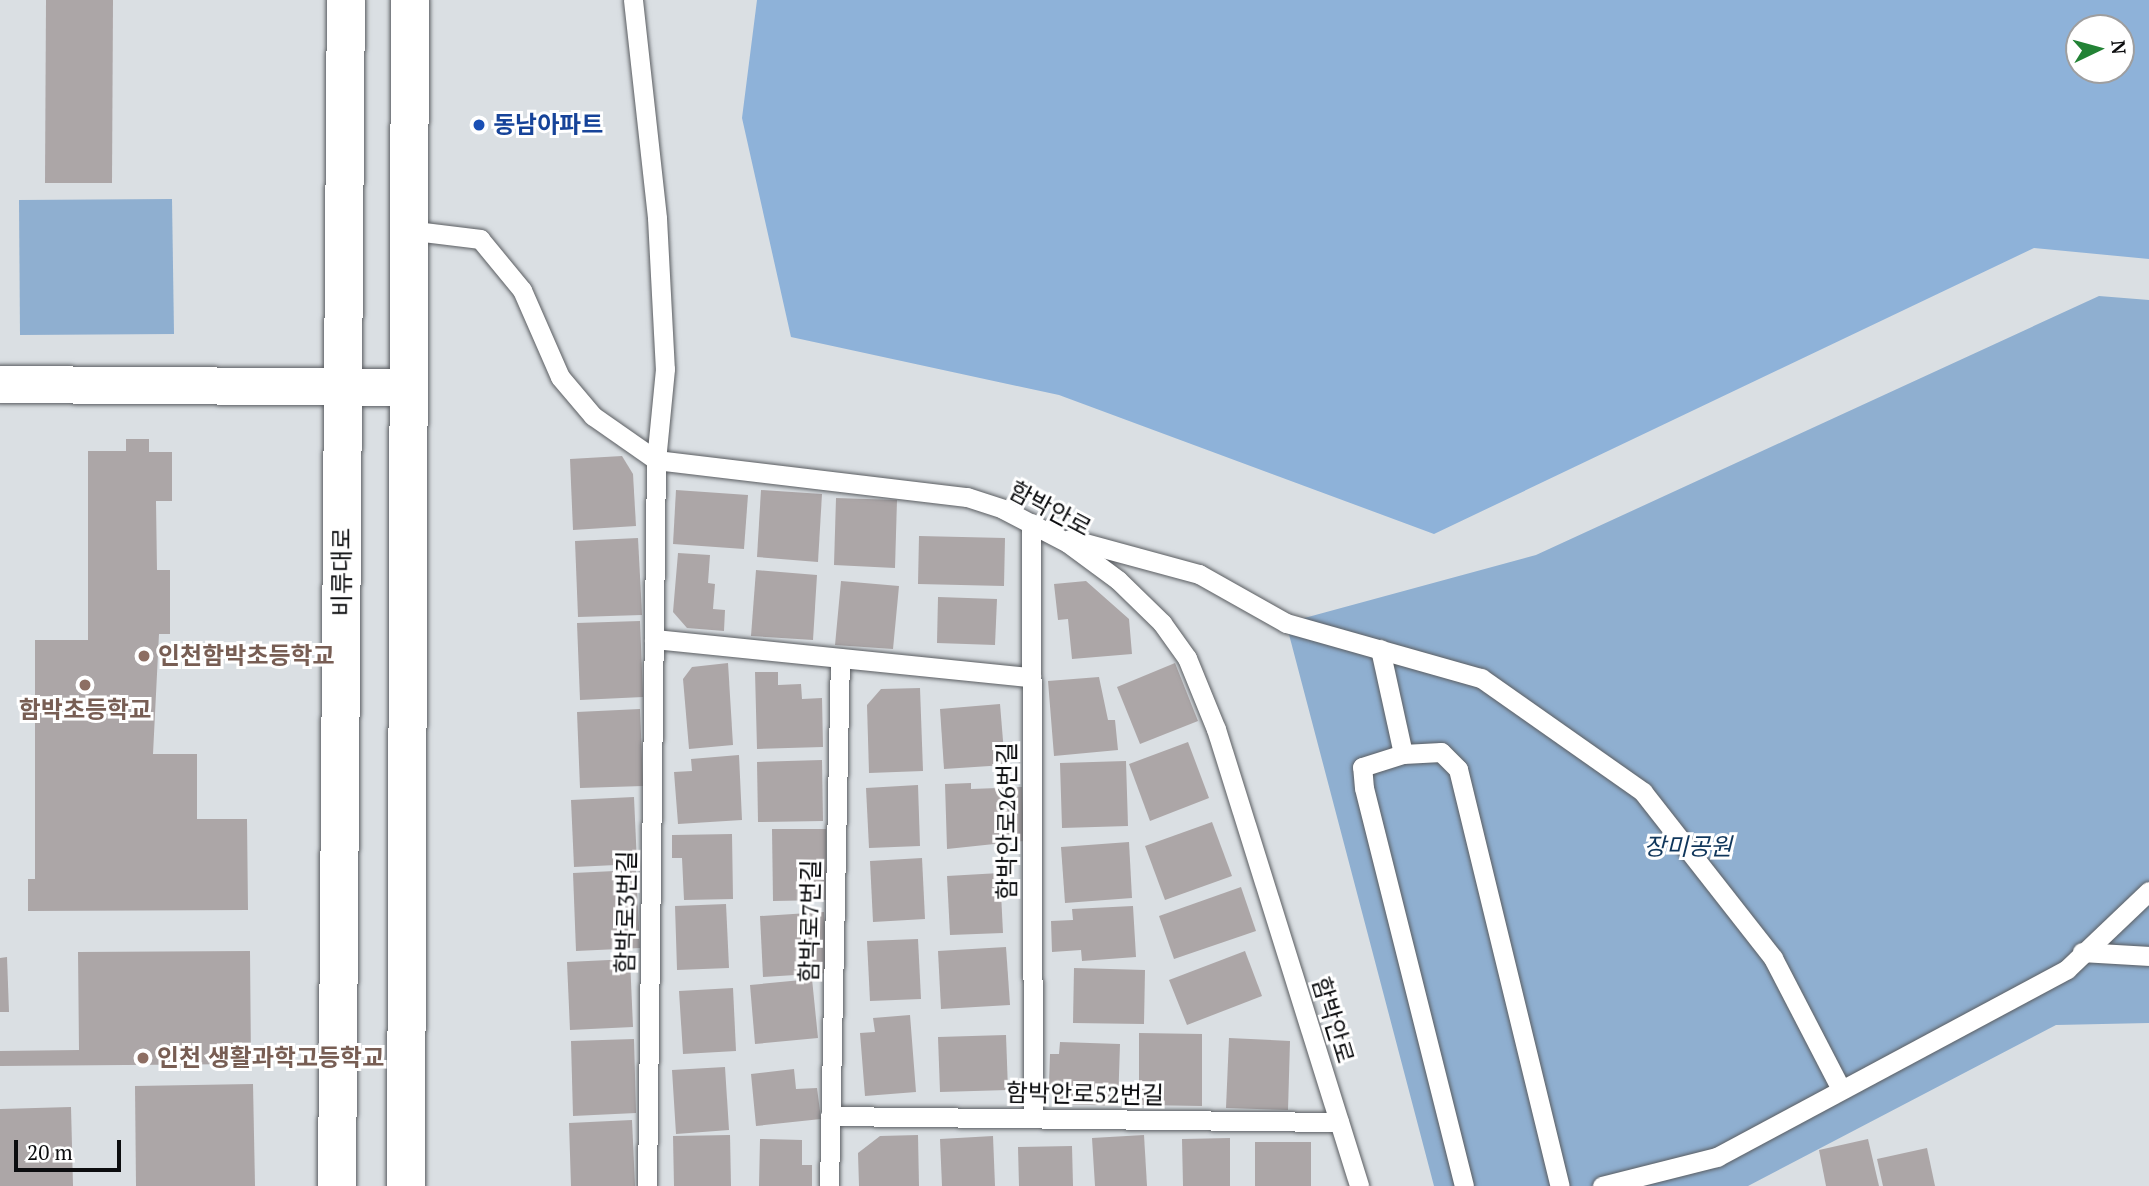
<!DOCTYPE html>
<html>
<head>
<meta charset="utf-8">
<style>
	body { margin:0 }
	#map { position:relative; width:2149px; height:1186px; overflow:hidden; background:#dadfe3; font-family:"PT Serif","Noto Sans KR",serif }
	div>[style] { position:absolute }
	[style*='--x'] { left:calc(var(--x)*1px); top:calc(var(--y)*1px); width:calc(var(--w)*1px); rotate:calc(var(--a)*1deg) }
	.green>* { inset:0; background:#8fafd0 }
	.forest>* { inset:0; background:#8eb2d9 }
	.building>* { inset:0; background:#aca6a7 }
	.roads { filter:drop-shadow(0 0 2px #5a5d61) drop-shadow(0 0 2px #5a5d61) }
	.lane>* { height:19px; margin:-9.5px; padding:0 9.5px; transform-origin:9.5px; border-radius:9.5px; background:#fff }
	.street>* { height:37px; margin:-18.5px; padding:0 18.5px; transform-origin:18.5px; border-radius:18.5px; background:#fff }
	.secondary>* { height:38px; margin:-19px; padding:0 19px; transform-origin:19px; border-radius:19px; background:#fff }
	.dots>* { width:19px; height:19px; translate:-50% -50%; box-sizing:border-box; border:4px solid #fff; border-radius:50% }
	span { translate:-50% -50%; white-space:nowrap; text-align:center; line-height:1.15; -webkit-text-stroke:6px #fff; paint-order:stroke }
	.transit-label { font-size:24px; color:#164399; font-weight:700 }
	.left { translate:0 -50%; text-align:left }
	.street-label { font-size:24px; color:#0c0d0f }
	.education-label { font-size:24px; color:#785e54; font-weight:700 }
	.park-label { font-size:24px; color:#0f365b; font-style:italic }
	.north { position:absolute; left:2065px; top:14px; width:70px; height:70px; box-sizing:border-box; background:#fff; border:2px solid #9e9e9f; border-radius:50%; rotate:85deg; font-size:19px; font-weight:700; line-height:28px; text-align:center; color:#0c0d0f }
	.north::after { content:''; display:block; margin:auto; width:24px; height:32px; background:#228235; clip-path:polygon(50% 0,100% 100%,50% 72%,0 100%) }
	.scale { position:absolute; left:14px; top:1140px; width:107px; height:32px; box-sizing:border-box; border:4px solid #0c0d0f; border-top:0; padding-left:9px; font-size:21px; line-height:24px; white-space:nowrap; color:#0c0d0f; -webkit-text-stroke:5px #fff; paint-order:stroke }
</style>
</head>
<body>
<div id="map">
	<div class="green">
		<i style="clip-path:polygon(172px 199px,174px 334px,20px 335px,19px 200px)"></i>
		<i style="clip-path:polygon(2099px 296px,2149px 300px,2149px 1023px,2056px 1025px,1748px 1186px,1434px 1186px,1286px 623px,1536px 555px)"></i>
	</div>
	<div class="forest">
		<i style="clip-path:polygon(evenodd,757px 0,2149px 0,2149px 259px,2034px 248px,1434px 534px,1059px 395px,791px 337px,742px 118px,757px 0,2079px 28px,2121px 28px,2121px 70px,2079px 70px,2079px 28px)"></i>
	</div>
	<div class="building">
		<i style="clip-path:polygon(46px 0,113px 0,112px 183px,45px 183px)"></i>
		<i style="clip-path:polygon(126px 439px,149px 439px,149px 452px,172px 452px,172px 501px,156px 501px,157px 570px,170px 570px,170px 634px,159px 634px,153px 754px,197px 754px,197px 819px,247px 819px,248px 910px,28px 911px,28px 879px,35px 879px,35px 640px,88px 640px,88px 451px,126px 451px)"></i>
		<i style="clip-path:polygon(622px 456px,633px 474px,636px 526px,573px 530px,570px 459px)"></i>
		<i style="clip-path:polygon(676px 490px,748px 495px,744px 549px,673px 544px)"></i>
		<i style="clip-path:polygon(761px 490px,822px 494px,818px 562px,757px 557px)"></i>
		<i style="clip-path:polygon(836px 498px,897px 500px,895px 568px,834px 565px)"></i>
		<i style="clip-path:polygon(919px 536px,1005px 538px,1004px 586px,918px 584px)"></i>
		<i style="clip-path:polygon(638px 538px,642px 615px,578px 617px,575px 541px)"></i>
		<i style="clip-path:polygon(678px 553px,710px 555px,708px 583px,715px 584px,713px 609px,725px 610px,724px 631px,687px 628px,673px 612px)"></i>
		<i style="clip-path:polygon(756px 570px,817px 575px,813px 640px,751px 636px)"></i>
		<i style="clip-path:polygon(841px 581px,899px 586px,893px 649px,835px 645px)"></i>
		<i style="clip-path:polygon(1086px 581px,1129px 619px,1132px 654px,1072px 659px,1068px 619px,1058px 620px,1054px 584px)"></i>
		<i style="clip-path:polygon(938px 597px,997px 599px,995px 645px,937px 643px)"></i>
		<i style="clip-path:polygon(640px 621px,643px 697px,580px 700px,577px 623px)"></i>
		<i style="clip-path:polygon(728px 663px,733px 745px,689px 749px,683px 679px,692px 667px)"></i>
		<i style="clip-path:polygon(1175px 663px,1198px 721px,1140px 744px,1117px 687px)"></i>
		<i style="clip-path:polygon(755px 672px,778px 672px,778px 685px,801px 684px,802px 699px,822px 698px,823px 747px,757px 749px)"></i>
		<i style="clip-path:polygon(1099px 677px,1108px 720px,1115px 720px,1118px 750px,1054px 756px,1048px 681px)"></i>
		<i style="clip-path:polygon(920px 688px,923px 771px,869px 773px,867px 705px,881px 689px)"></i>
		<i style="clip-path:polygon(1000px 704px,1005px 765px,944px 769px,940px 709px)"></i>
		<i style="clip-path:polygon(640px 709px,643px 786px,580px 788px,577px 712px)"></i>
		<i style="clip-path:polygon(1188px 742px,1209px 798px,1150px 821px,1129px 764px)"></i>
		<i style="clip-path:polygon(739px 755px,742px 820px,678px 824px,674px 772px,692px 771px,691px 759px)"></i>
		<i style="clip-path:polygon(822px 760px,823px 821px,758px 822px,757px 762px)"></i>
		<i style="clip-path:polygon(1126px 761px,1128px 826px,1062px 828px,1060px 763px)"></i>
		<i style="clip-path:polygon(971px 783px,971px 789px,1022px 787px,1024px 841px,947px 849px,945px 784px)"></i>
		<i style="clip-path:polygon(918px 785px,920px 846px,869px 848px,866px 788px)"></i>
		<i style="clip-path:polygon(634px 797px,637px 864px,574px 867px,571px 800px)"></i>
		<i style="clip-path:polygon(1212px 822px,1232px 876px,1165px 900px,1145px 846px)"></i>
		<i style="clip-path:polygon(772px 829px,826px 829px,827px 900px,773px 901px)"></i>
		<i style="clip-path:polygon(732px 834px,733px 899px,684px 900px,682px 858px,672px 858px,672px 835px)"></i>
		<i style="clip-path:polygon(1129px 842px,1132px 898px,1065px 903px,1061px 847px)"></i>
		<i style="clip-path:polygon(922px 858px,925px 919px,873px 922px,870px 861px)"></i>
		<i style="clip-path:polygon(636px 870px,640px 948px,576px 951px,573px 873px)"></i>
		<i style="clip-path:polygon(1000px 873px,1003px 933px,950px 935px,947px 876px)"></i>
		<i style="clip-path:polygon(1241px 887px,1256px 931px,1174px 959px,1159px 916px)"></i>
		<i style="clip-path:polygon(726px 904px,729px 968px,677px 970px,675px 906px)"></i>
		<i style="clip-path:polygon(1133px 906px,1136px 957px,1082px 961px,1081px 950px,1052px 952px,1051px 921px,1073px 920px,1072px 909px)"></i>
		<i style="clip-path:polygon(824px 912px,828px 973px,763px 977px,760px 916px)"></i>
		<i style="clip-path:polygon(918px 939px,921px 999px,870px 1001px,867px 941px)"></i>
		<i style="clip-path:polygon(1006px 947px,1010px 1005px,941px 1009px,938px 951px)"></i>
		<i style="clip-path:polygon(250px 951px,251px 1064px,0 1066px,0 1051px,79px 1050px,78px 952px)"></i>
		<i style="clip-path:polygon(1245px 951px,1262px 996px,1187px 1025px,1169px 980px)"></i>
		<i style="clip-path:polygon(7px 957px,9px 1012px,0 1012px,0 958px)"></i>
		<i style="clip-path:polygon(630px 959px,633px 1027px,570px 1030px,567px 962px)"></i>
		<i style="clip-path:polygon(1074px 968px,1145px 970px,1144px 1024px,1073px 1023px)"></i>
		<i style="clip-path:polygon(812px 979px,818px 1038px,755px 1044px,750px 985px)"></i>
		<i style="clip-path:polygon(733px 988px,736px 1051px,683px 1054px,679px 991px)"></i>
		<i style="clip-path:polygon(910px 1015px,916px 1092px,865px 1096px,860px 1033px,875px 1032px,873px 1018px)"></i>
		<i style="clip-path:polygon(1139px 1033px,1202px 1034px,1202px 1106px,1139px 1105px)"></i>
		<i style="clip-path:polygon(1006px 1035px,1008px 1090px,940px 1092px,938px 1037px)"></i>
		<i style="clip-path:polygon(1229px 1038px,1290px 1041px,1288px 1110px,1226px 1108px)"></i>
		<i style="clip-path:polygon(634px 1039px,636px 1113px,573px 1116px,571px 1041px)"></i>
		<i style="clip-path:polygon(1060px 1042px,1120px 1044px,1118px 1106px,1062px 1104px,1049px 1084px,1050px 1054px,1059px 1054px)"></i>
		<i style="clip-path:polygon(725px 1067px,729px 1130px,676px 1134px,672px 1070px)"></i>
		<i style="clip-path:polygon(794px 1069px,796px 1089px,817px 1088px,821px 1119px,756px 1126px,751px 1074px)"></i>
		<i style="clip-path:polygon(253px 1084px,255px 1186px,136px 1186px,135px 1086px)"></i>
		<i style="clip-path:polygon(71px 1107px,73px 1186px,0 1186px,0 1109px)"></i>
		<i style="clip-path:polygon(632px 1120px,635px 1186px,571px 1186px,569px 1123px)"></i>
		<i style="clip-path:polygon(730px 1135px,731px 1186px,674px 1186px,673px 1136px)"></i>
		<i style="clip-path:polygon(918px 1135px,919px 1186px,859px 1186px,858px 1153px,880px 1136px)"></i>
		<i style="clip-path:polygon(1144px 1135px,1147px 1186px,1095px 1186px,1092px 1138px)"></i>
		<i style="clip-path:polygon(993px 1136px,995px 1186px,942px 1186px,940px 1139px)"></i>
		<i style="clip-path:polygon(1230px 1138px,1230px 1186px,1183px 1186px,1182px 1139px)"></i>
		<i style="clip-path:polygon(760px 1139px,802px 1140px,802px 1165px,812px 1165px,812px 1186px,759px 1186px)"></i>
		<i style="clip-path:polygon(1868px 1139px,1879px 1186px,1826px 1186px,1819px 1150px)"></i>
		<i style="clip-path:polygon(1255px 1142px,1311px 1142px,1311px 1186px,1255px 1186px)"></i>
		<i style="clip-path:polygon(1072px 1146px,1073px 1186px,1019px 1186px,1018px 1147px)"></i>
		<i style="clip-path:polygon(1927px 1148px,1935px 1186px,1883px 1186px,1877px 1159px)"></i>
	</div>
	<div class="roads">
		<div class="lane">
			<i style="--x:633;--y:0;--w:219;--a:83.7"></i>
			<i style="--x:657;--y:218;--w:151;--a:87"></i>
			<i style="--x:665;--y:369;--w:91;--a:95.6"></i>
			<i style="--x:656;--y:460;--w:726;--a:90.71"></i>
			<i style="--x:407;--y:230;--w:74;--a:7"></i>
			<i style="--x:480;--y:239;--w:66;--a:50.5"></i>
			<i style="--x:522;--y:290;--w:95;--a:66.4"></i>
			<i style="--x:560;--y:377;--w:51;--a:49.8"></i>
			<i style="--x:593;--y:416;--w:77;--a:34.9"></i>
			<i style="--x:656;--y:460;--w:313;--a:6.8"></i>
			<i style="--x:967;--y:497;--w:38;--a:18"></i>
			<i style="--x:1003;--y:509;--w:73;--a:27.6"></i>
			<i style="--x:1068;--y:543;--w:62;--a:36.5"></i>
			<i style="--x:1118;--y:580;--w:62;--a:44.3"></i>
			<i style="--x:1162;--y:623;--w:43;--a:54.5"></i>
			<i style="--x:1187;--y:658;--w:77;--a:67.8"></i>
			<i style="--x:1216;--y:729;--w:479;--a:72.6"></i>
			<i style="--x:1031;--y:523;--w:595;--a:89.81"></i>
			<i style="--x:1070;--y:539;--w:134;--a:15.2"></i>
			<i style="--x:1199;--y:574;--w:100;--a:29.4"></i>
			<i style="--x:1286;--y:623;--w:203;--a:15.8"></i>
			<i style="--x:1481;--y:678;--w:198;--a:35.1"></i>
			<i style="--x:1643;--y:792;--w:211;--a:51.9"></i>
			<i style="--x:1773;--y:958;--w:148;--a:62.6"></i>
			<i style="--x:654;--y:639;--w:379;--a:5.8"></i>
			<i style="--x:1380;--y:649;--w:107;--a:77.6"></i>
			<i style="--x:2082;--y:952;--w:67;--a:3.4"></i>
			<i style="--x:830;--y:1116;--w:509;--a:0.68"></i>
			<i style="--x:829;--y:1186;--w:528;--a:-88.81"></i>
			<i style="--x:1464;--y:1186;--w:410;--a:-104.1"></i>
			<i style="--x:1364;--y:788;--w:21;--a:-95"></i>
			<i style="--x:1362;--y:767;--w:43;--a:-17.6"></i>
			<i style="--x:1403;--y:754;--w:38;--a:-3"></i>
			<i style="--x:1441;--y:752;--w:24;--a:45"></i>
			<i style="--x:1458;--y:769;--w:429;--a:76.3"></i>
			<i style="--x:1602;--y:1186;--w:119;--a:-14.2"></i>
			<i style="--x:1717;--y:1157;--w:397;--a:-28.2"></i>
			<i style="--x:2067;--y:969;--w:113;--a:-43.6"></i>
		</div>
		<div class="street">
			<i style="--x:0;--y:384;--w:406;--a:0.4"></i>
		</div>
		<div class="secondary">
			<i style="--x:337;--y:1186;--w:1186;--a:-89.57"></i>
			<i style="--x:406;--y:1186;--w:1186;--a:-89.81"></i>
		</div>
	</div>
	<div class="dots">
		<i style="left:479px;top:125px;background:#1a4fb4"></i>
		<i style="left:144px;top:656px;background:#8d6e63"></i>
		<i style="left:85px;top:685px;background:#8d6e63"></i>
		<i style="left:143px;top:1058px;background:#8d6e63"></i>
	</div>
	<div class="transit-label">
		<span class="left" style="left:493px;top:125px">동남아파트</span>
	</div>
	<div class="street-label">
		<span style="left:1050px;top:509px;rotate:28deg">함박안로</span>
		<span style="left:342px;top:572px;rotate:-90deg">비류대로</span>
		<span style="left:1007px;top:821px;rotate:-90deg">함박안로26번길</span>
		<span style="left:626px;top:912px;rotate:-89deg">함박로3번길</span>
		<span style="left:810px;top:921px;rotate:-89deg">함박로7번길</span>
		<span style="left:1333px;top:1020px;rotate:73deg">함박안로</span>
		<span style="left:1085px;top:1094px;rotate:1deg">함박안로52번길</span>
	</div>
	<div class="education-label">
		<span class="left" style="left:158px;top:656px">인천함박초등학교</span>
		<span style="left:85px;top:710px">함박초등학교</span>
		<span class="left" style="left:157px;top:1058px">인천 생활과학고등학교</span>
	</div>
	<div class="park-label">
		<span style="left:1688px;top:847px">장미공원</span>
	</div>
	<div class="north">N</div>
	<div class="scale">20 m</div>
</div>
</body>
</html>
